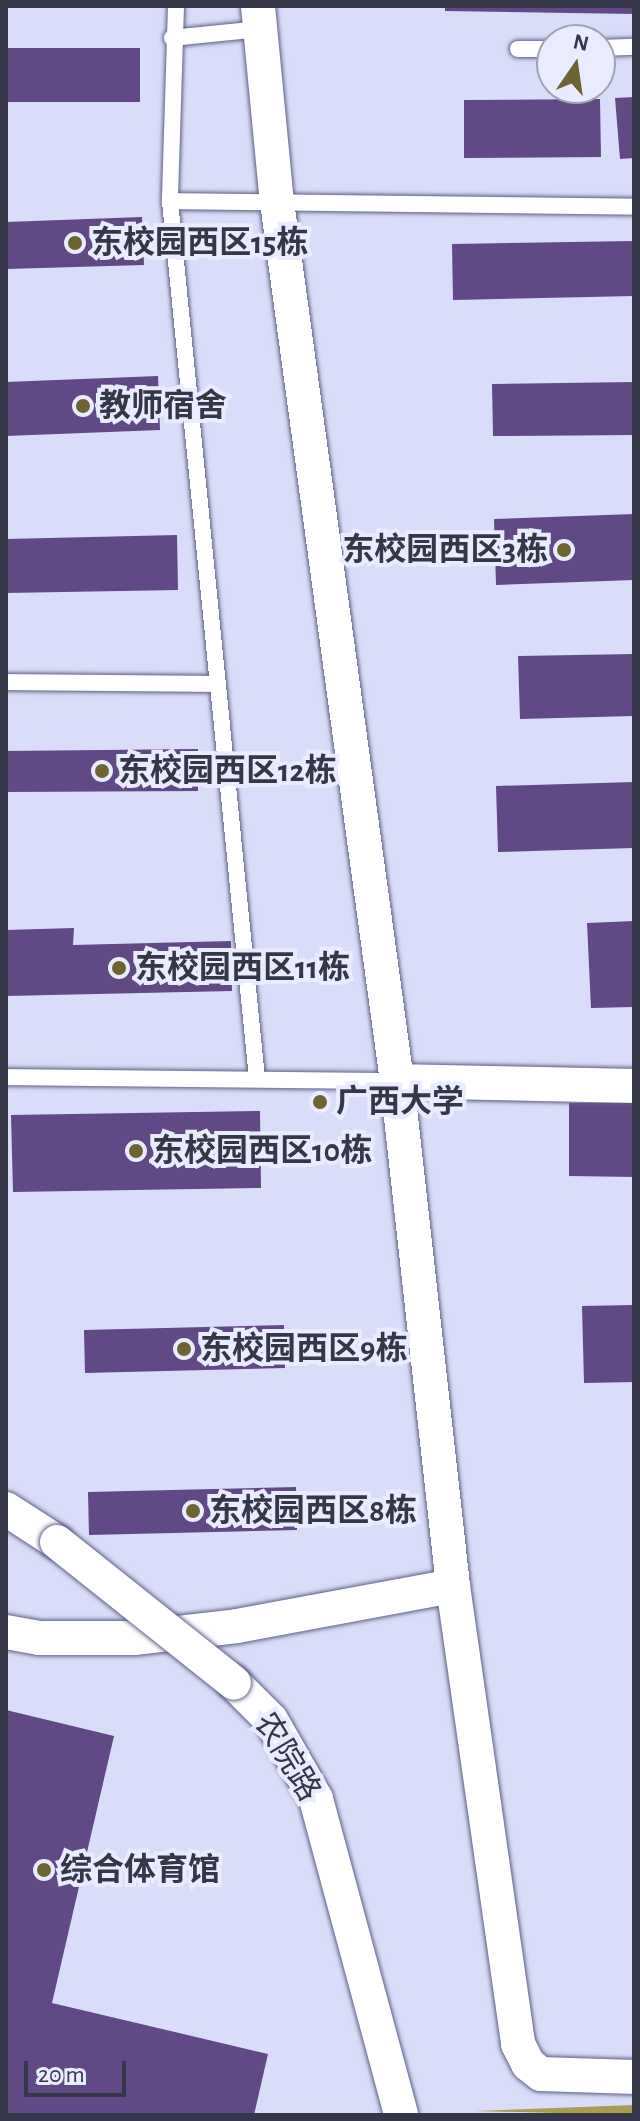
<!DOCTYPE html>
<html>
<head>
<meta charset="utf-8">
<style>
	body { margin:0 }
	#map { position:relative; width:640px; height:2121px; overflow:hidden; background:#daddf9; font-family:"Alegreya Sans","Noto Sans SC",sans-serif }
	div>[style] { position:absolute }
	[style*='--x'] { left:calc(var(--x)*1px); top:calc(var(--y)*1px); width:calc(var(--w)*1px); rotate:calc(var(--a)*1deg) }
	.forest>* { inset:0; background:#a99d52 }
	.building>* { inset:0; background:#604985 }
	.roads { filter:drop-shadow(0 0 2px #5d6088) drop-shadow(0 0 2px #5d6088) }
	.service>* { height:16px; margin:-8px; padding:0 8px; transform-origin:8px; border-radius:8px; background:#fff }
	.minor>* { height:34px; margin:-17px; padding:0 17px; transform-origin:17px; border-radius:17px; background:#fff }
	.bridges { filter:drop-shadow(0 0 2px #5d6088) drop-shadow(0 0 2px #5d6088) }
	.minor-bridge>* { height:34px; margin:-17px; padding:0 17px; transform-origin:17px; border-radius:17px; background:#fff }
	.dots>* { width:22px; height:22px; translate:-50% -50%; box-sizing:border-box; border:4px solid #e9ebfe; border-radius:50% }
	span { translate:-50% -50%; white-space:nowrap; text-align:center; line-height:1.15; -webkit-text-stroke:8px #e9ebfe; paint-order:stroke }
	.poi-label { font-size:32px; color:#353748; font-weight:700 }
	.left { translate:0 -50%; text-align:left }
	.right { translate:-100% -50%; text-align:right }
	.street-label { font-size:32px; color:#353748 }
	.frame { position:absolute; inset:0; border:8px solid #353748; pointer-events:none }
	.north { position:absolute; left:536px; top:24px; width:80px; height:80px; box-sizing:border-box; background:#e9ebfe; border:2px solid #a1a3b5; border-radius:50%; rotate:13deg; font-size:22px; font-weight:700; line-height:32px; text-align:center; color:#353748 }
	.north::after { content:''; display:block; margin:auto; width:28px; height:36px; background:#6d6431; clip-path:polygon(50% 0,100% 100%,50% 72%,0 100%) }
	.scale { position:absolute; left:24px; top:2061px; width:102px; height:36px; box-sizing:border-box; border:4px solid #353748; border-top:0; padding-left:10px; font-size:24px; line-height:28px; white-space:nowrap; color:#353748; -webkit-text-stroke:6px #e9ebfe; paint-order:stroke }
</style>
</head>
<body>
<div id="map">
	<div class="forest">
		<i style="clip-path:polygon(634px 2105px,634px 2115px,475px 2111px)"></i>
	</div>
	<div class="building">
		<i style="clip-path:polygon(445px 6px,634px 6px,634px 14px,445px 11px)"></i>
		<i style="clip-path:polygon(6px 48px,140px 48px,140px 102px,6px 102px)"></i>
		<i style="clip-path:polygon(634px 97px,634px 158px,620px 159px,615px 98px)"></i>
		<i style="clip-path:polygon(600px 99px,601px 157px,464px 158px,464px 100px)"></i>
		<i style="clip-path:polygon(142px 217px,144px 265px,6px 269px,6px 222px)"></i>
		<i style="clip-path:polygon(634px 241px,634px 296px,453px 300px,452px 244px)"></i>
		<i style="clip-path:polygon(158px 376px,160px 430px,6px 436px,6px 382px)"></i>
		<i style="clip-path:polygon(634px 382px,634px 435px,493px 436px,492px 384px)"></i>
		<i style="clip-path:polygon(634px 514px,634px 580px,496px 585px,494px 519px)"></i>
		<i style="clip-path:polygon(177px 535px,178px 590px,6px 593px,6px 539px)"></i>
		<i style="clip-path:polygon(634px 654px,634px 716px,520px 719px,518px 656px)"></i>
		<i style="clip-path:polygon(198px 749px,198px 791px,6px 792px,6px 751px)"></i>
		<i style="clip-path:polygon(634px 782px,634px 848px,498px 852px,496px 786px)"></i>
		<i style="clip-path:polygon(634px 921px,634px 1007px,591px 1008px,587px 923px)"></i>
		<i style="clip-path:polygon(74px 928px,73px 945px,231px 941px,232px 991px,6px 996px,6px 930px)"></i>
		<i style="clip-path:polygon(569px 1103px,634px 1103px,634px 1177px,569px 1176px)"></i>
		<i style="clip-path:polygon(260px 1111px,261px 1188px,13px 1192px,11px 1115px)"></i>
		<i style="clip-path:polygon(634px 1305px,634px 1382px,584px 1383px,582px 1306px)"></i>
		<i style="clip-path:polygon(284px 1325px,285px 1368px,85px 1373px,84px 1330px)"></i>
		<i style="clip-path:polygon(296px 1487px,297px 1530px,89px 1535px,88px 1492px)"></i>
		<i style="clip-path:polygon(6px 1710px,114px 1736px,52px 2003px,268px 2054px,254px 2115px,6px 2115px)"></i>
	</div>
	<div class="roads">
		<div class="service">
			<i style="--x:176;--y:6;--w:195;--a:91.8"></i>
			<i style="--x:170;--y:201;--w:882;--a:84.34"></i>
			<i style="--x:172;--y:38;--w:88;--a:-5.8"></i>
			<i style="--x:600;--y:48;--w:34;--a:-2"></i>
			<i style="--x:518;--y:49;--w:34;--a:0"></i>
			<i style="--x:170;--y:201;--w:464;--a:0.7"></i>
			<i style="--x:6;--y:682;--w:210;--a:0.5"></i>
			<i style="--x:6;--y:1077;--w:391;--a:0.6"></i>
		</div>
		<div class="minor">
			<i style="--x:258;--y:6;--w:197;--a:84.5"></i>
			<i style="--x:277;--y:202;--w:887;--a:82.23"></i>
			<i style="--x:397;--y:1081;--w:508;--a:83.67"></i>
			<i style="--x:453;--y:1586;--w:463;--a:81.9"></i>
			<i style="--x:518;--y:2044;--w:22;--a:63"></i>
			<i style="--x:528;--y:2064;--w:16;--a:38"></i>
			<i style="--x:541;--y:2074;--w:93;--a:1.8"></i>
			<i style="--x:397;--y:1081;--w:237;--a:1.2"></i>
			<i style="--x:6;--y:1509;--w:61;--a:32.9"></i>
			<i style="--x:6;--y:1632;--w:34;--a:10"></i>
			<i style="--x:39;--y:1638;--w:95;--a:0"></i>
			<i style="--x:134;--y:1638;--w:104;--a:-6.6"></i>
			<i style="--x:237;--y:1626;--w:220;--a:-10.5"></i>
			<i style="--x:234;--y:1683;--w:52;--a:45"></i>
			<i style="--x:271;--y:1720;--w:91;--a:60.3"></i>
			<i style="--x:316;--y:1799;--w:327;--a:74.9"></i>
		</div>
	</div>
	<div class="bridges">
		<div class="minor-bridge">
			<i style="--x:57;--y:1542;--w:226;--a:38.5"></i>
		</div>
	</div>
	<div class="dots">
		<i style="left:75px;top:243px;background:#6d6431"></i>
		<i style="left:83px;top:406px;background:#6d6431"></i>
		<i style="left:564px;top:550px;background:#6d6431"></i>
		<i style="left:102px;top:771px;background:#6d6431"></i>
		<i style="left:119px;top:968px;background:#6d6431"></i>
		<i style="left:320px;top:1102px;background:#6d6431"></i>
		<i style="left:136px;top:1151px;background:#6d6431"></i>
		<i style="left:184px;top:1349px;background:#6d6431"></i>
		<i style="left:193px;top:1511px;background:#6d6431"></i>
		<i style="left:44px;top:1870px;background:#6d6431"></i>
	</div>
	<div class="poi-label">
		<span class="left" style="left:91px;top:243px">东校园西区15栋</span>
		<span class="left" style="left:99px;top:406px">教师宿舍</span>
		<span class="right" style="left:548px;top:550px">东校园西区3栋</span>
		<span class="left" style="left:118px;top:771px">东校园西区12栋</span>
		<span class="left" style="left:135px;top:968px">东校园西区11栋</span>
		<span class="left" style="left:336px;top:1102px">广西大学</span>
		<span class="left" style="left:152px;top:1151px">东校园西区10栋</span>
		<span class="left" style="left:200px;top:1349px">东校园西区9栋</span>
		<span class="left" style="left:209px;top:1511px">东校园西区8栋</span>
		<span class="left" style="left:60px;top:1870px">综合体育馆</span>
	</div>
	<div class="street-label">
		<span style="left:287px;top:1757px;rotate:59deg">农院路</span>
	</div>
	<div class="frame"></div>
	<div class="north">N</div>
	<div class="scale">20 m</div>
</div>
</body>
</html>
